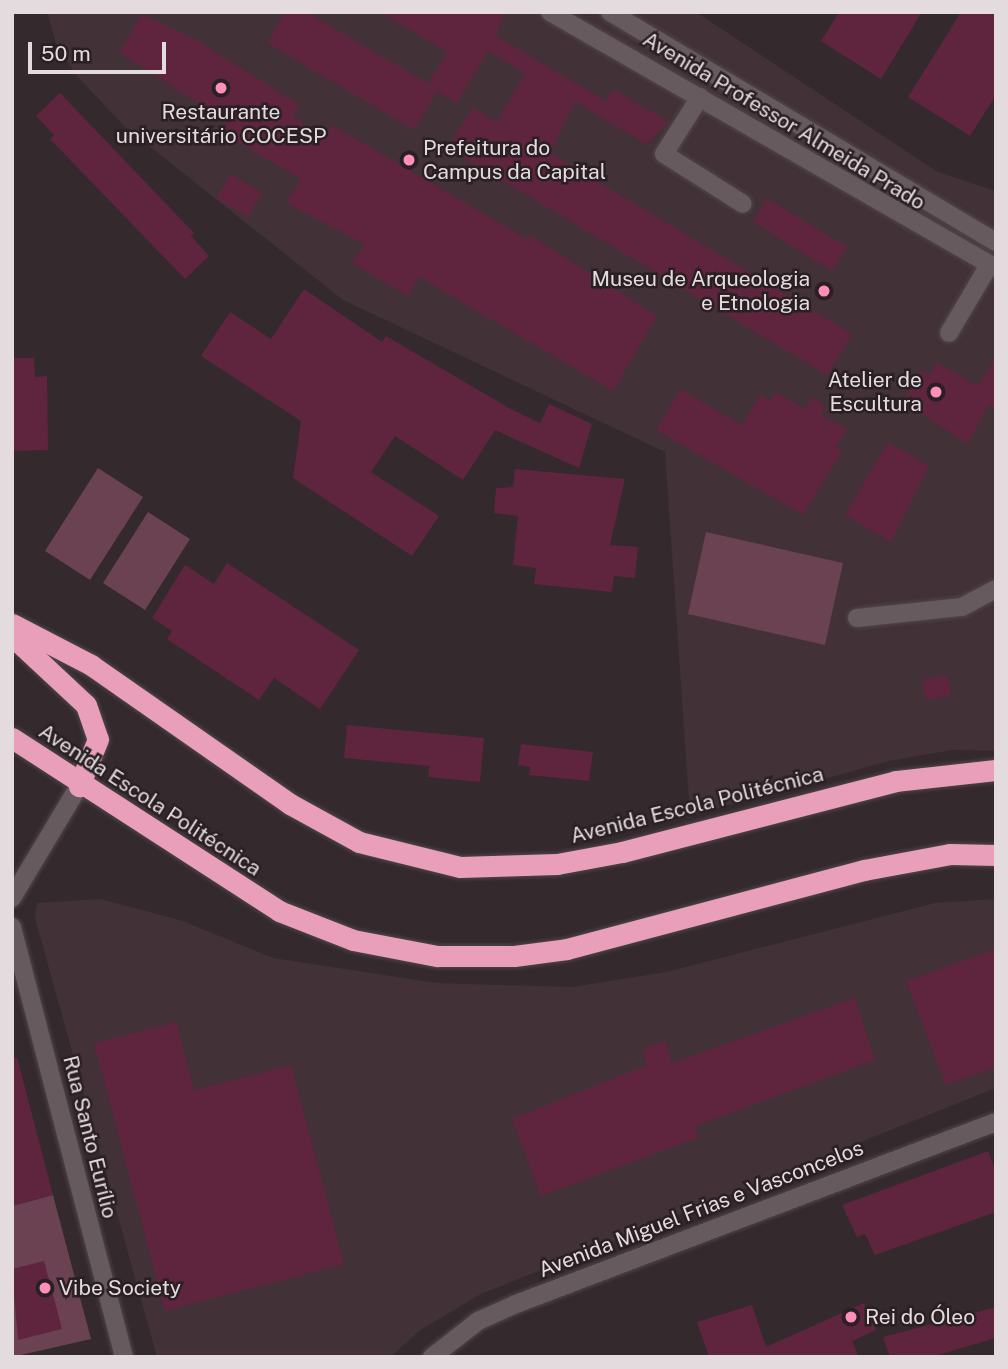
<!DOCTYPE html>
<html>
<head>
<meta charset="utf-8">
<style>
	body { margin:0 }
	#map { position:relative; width:1008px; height:1369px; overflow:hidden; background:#34292d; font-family:"Public Sans",sans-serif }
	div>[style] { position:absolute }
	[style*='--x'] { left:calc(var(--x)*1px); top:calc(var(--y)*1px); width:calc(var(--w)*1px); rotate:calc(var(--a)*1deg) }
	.built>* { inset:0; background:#423137 }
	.green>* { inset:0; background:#6a4251 }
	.building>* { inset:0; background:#5f253e }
	.roads { filter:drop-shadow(0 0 2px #4f4649) drop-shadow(0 0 2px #4f4649) }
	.minor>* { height:18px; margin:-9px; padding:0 9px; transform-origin:9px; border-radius:9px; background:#675a5f }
	.highway>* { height:21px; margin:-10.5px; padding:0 10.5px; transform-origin:10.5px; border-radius:10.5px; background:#e99fba }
	.dots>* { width:19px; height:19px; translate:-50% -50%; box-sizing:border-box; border:4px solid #2a2023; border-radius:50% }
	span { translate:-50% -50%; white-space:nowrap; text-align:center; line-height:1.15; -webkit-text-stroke:5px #2a2023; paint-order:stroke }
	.poi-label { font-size:21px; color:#e3dbde }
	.left { translate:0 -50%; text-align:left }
	.right { translate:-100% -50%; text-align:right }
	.street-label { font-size:21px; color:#e3dbde }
	.frame { position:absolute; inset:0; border:14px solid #e3dbde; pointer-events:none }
	.scale { position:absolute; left:28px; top:42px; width:138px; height:32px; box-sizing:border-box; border:4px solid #e3dbde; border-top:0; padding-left:9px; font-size:21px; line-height:24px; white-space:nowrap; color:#e3dbde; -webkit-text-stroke:5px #2a2023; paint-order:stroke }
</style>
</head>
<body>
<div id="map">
	<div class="built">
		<i style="clip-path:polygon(47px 12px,696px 12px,936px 171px,996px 191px,996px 751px,952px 750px,889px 761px,690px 816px,665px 452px,343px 300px,124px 126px,77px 76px,56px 43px)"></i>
		<i style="clip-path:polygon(101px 899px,183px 921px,273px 958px,437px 983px,572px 987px,666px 972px,935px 903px,996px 899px,996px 1088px,481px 1294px,422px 1329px,390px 1357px,157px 1357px,35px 918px,37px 903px)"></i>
	</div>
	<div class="green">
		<i style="clip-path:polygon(98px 468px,143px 497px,90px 580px,45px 551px)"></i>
		<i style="clip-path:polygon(148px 512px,190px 539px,145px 610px,103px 583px)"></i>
		<i style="clip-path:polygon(706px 532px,843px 563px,825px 645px,688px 614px)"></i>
		<i style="clip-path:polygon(53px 1195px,91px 1339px,12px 1357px,12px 1206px)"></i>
	</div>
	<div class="building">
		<i style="clip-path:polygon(285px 12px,306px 12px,428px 83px,447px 52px,380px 12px,504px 12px,496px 36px,606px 101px,613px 89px,669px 122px,646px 144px,575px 102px,550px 153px,852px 334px,827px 375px,448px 148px,472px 107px,497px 122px,525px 73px,488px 51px,457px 103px,437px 91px,414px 130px,267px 43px)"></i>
		<i style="clip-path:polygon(839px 12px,922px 12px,881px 79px,821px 41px)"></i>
		<i style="clip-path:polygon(961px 12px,996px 12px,996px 95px,970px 136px,908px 97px)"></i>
		<i style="clip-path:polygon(142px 14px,198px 41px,300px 105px,293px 117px,326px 136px,332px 125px,527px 239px,530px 235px,657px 316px,613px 391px,419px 277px,408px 296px,352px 263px,364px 244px,286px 203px,301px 179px,221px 132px,227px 122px,119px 52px)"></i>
		<i style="clip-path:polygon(60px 93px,194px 233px,191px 236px,209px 256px,185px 279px,50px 139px,54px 135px,36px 116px)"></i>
		<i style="clip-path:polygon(230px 174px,262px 192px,248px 217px,216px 199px)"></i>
		<i style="clip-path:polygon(767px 198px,847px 247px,832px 271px,753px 222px)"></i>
		<i style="clip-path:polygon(304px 289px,382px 342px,386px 336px,511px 409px,540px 423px,549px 404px,592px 424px,579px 468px,495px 430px,463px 480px,395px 436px,371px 472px,439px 516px,412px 556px,293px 478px,301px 421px,201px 356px,230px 312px,271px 339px)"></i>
		<i style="clip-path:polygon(996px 357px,996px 408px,989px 405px,967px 444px,903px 402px,921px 370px,929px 375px,936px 362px,978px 386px)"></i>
		<i style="clip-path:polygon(12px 358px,34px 358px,35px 377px,47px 376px,48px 450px,12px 451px)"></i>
		<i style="clip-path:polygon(680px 389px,742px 425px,760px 394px,770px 401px,776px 392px,805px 409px,812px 397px,826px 406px,821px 415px,847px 429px,836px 447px,842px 451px,803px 515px,656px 430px)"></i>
		<i style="clip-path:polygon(888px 442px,929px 466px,891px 542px,845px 515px)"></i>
		<i style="clip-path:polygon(515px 469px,625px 479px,610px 545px,638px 547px,635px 578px,614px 576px,612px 592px,534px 584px,536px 568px,513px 565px,518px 516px,494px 513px,496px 488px,513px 487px)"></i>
		<i style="clip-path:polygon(227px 563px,359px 650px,320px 709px,274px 678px,259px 700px,167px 639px,172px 631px,152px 618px,185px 565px,214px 584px)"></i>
		<i style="clip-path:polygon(947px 675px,951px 695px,926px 700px,922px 680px)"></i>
		<i style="clip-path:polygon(347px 725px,484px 738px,480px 782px,428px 777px,429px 766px,344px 758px)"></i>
		<i style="clip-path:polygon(521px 744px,593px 752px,589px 781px,529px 775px,530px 767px,518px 765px)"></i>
		<i style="clip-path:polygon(996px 949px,996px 1067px,946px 1085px,906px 981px)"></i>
		<i style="clip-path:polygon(855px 998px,875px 1060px,695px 1126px,699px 1137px,541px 1196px,512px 1119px,647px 1065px,642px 1049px,665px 1041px,672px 1063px)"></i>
		<i style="clip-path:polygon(176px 1022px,194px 1090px,291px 1065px,344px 1264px,165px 1311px,94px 1043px)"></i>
		<i style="clip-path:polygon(17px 1057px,53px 1195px,12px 1206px,12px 1058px)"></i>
		<i style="clip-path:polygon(988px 1151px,996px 1171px,996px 1212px,875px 1255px,865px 1234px,857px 1237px,842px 1205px)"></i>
		<i style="clip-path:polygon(44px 1261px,62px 1329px,18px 1340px,12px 1269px)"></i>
		<i style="clip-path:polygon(864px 1303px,876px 1330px,852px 1341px,859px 1357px,709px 1357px,697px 1322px,752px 1305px,766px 1347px)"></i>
		<i style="clip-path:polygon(996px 1307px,996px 1338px,931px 1357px,890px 1357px,883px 1337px)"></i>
	</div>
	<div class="roads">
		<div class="minor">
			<i style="--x:550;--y:12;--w:514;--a:29.86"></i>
			<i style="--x:610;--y:12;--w:449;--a:30.8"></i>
			<i style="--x:700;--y:97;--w:67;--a:122.3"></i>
			<i style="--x:664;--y:154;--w:93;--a:32.3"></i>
			<i style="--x:949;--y:333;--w:79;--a:-59.5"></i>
			<i style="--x:857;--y:618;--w:106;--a:-6"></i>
			<i style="--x:962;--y:607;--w:38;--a:-28"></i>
			<i style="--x:12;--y:898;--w:131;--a:-59.1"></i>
			<i style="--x:12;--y:927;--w:444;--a:75.4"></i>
			<i style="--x:432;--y:1357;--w:58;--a:-38"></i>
			<i style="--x:478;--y:1321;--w:42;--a:-24.1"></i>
			<i style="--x:516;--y:1304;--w:513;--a:-20.77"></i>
		</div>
		<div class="highway">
			<i style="--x:12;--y:624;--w:89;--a:27.4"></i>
			<i style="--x:91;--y:665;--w:243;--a:34.9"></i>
			<i style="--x:290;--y:804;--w:79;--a:28.8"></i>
			<i style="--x:359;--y:842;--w:104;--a:13.9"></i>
			<i style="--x:460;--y:867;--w:97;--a:-1.8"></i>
			<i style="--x:557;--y:864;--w:66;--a:-10.5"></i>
			<i style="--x:622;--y:852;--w:283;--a:-14.5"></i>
			<i style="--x:896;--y:781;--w:101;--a:-6.3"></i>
			<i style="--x:12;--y:636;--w:101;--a:43"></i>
			<i style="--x:86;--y:705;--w:36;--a:71"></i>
			<i style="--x:98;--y:739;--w:51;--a:112"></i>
			<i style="--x:12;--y:738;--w:318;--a:32.9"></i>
			<i style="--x:279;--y:911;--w:79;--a:21.4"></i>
			<i style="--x:353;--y:940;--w:86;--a:10.8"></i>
			<i style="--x:437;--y:956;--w:77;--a:0"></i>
			<i style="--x:514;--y:956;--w:53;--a:-7.5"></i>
			<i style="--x:567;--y:949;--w:307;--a:-14.9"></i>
			<i style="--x:864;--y:870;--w:87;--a:-10.5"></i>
			<i style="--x:950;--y:854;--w:46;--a:1.2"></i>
		</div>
	</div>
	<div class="dots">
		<i style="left:221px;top:88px;background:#ff8ebb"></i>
		<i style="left:409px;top:160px;background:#ff8ebb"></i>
		<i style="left:824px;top:291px;background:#ff8ebb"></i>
		<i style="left:936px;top:392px;background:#ff8ebb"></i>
		<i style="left:45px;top:1288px;background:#ff8ebb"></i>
		<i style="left:851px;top:1317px;background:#ff8ebb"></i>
	</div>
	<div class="poi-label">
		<span style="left:221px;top:124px">Restaurante<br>universitário COCESP</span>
		<span class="left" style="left:423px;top:160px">Prefeitura do<br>Campus da Capital</span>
		<span class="right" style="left:810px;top:291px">Museu de Arqueologia<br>e Etnologia</span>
		<span class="right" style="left:922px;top:392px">Atelier de<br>Escultura</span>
		<span class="left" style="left:59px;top:1288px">Vibe Society</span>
		<span class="left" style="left:865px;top:1317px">Rei do Óleo</span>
	</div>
	<div class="street-label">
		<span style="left:784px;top:121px;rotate:31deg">Avenida Professor Almeida Prado</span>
		<span style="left:150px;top:800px;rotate:33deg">Avenida Escola Politécnica</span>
		<span style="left:697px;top:805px;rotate:-14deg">Avenida Escola Politécnica</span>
		<span style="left:90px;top:1137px;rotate:76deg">Rua Santo Eurílio</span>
		<span style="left:701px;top:1209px;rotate:-21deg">Avenida Miguel Frias e Vasconcelos</span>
	</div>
	<div class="frame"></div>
	<div class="scale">50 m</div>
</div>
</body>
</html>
